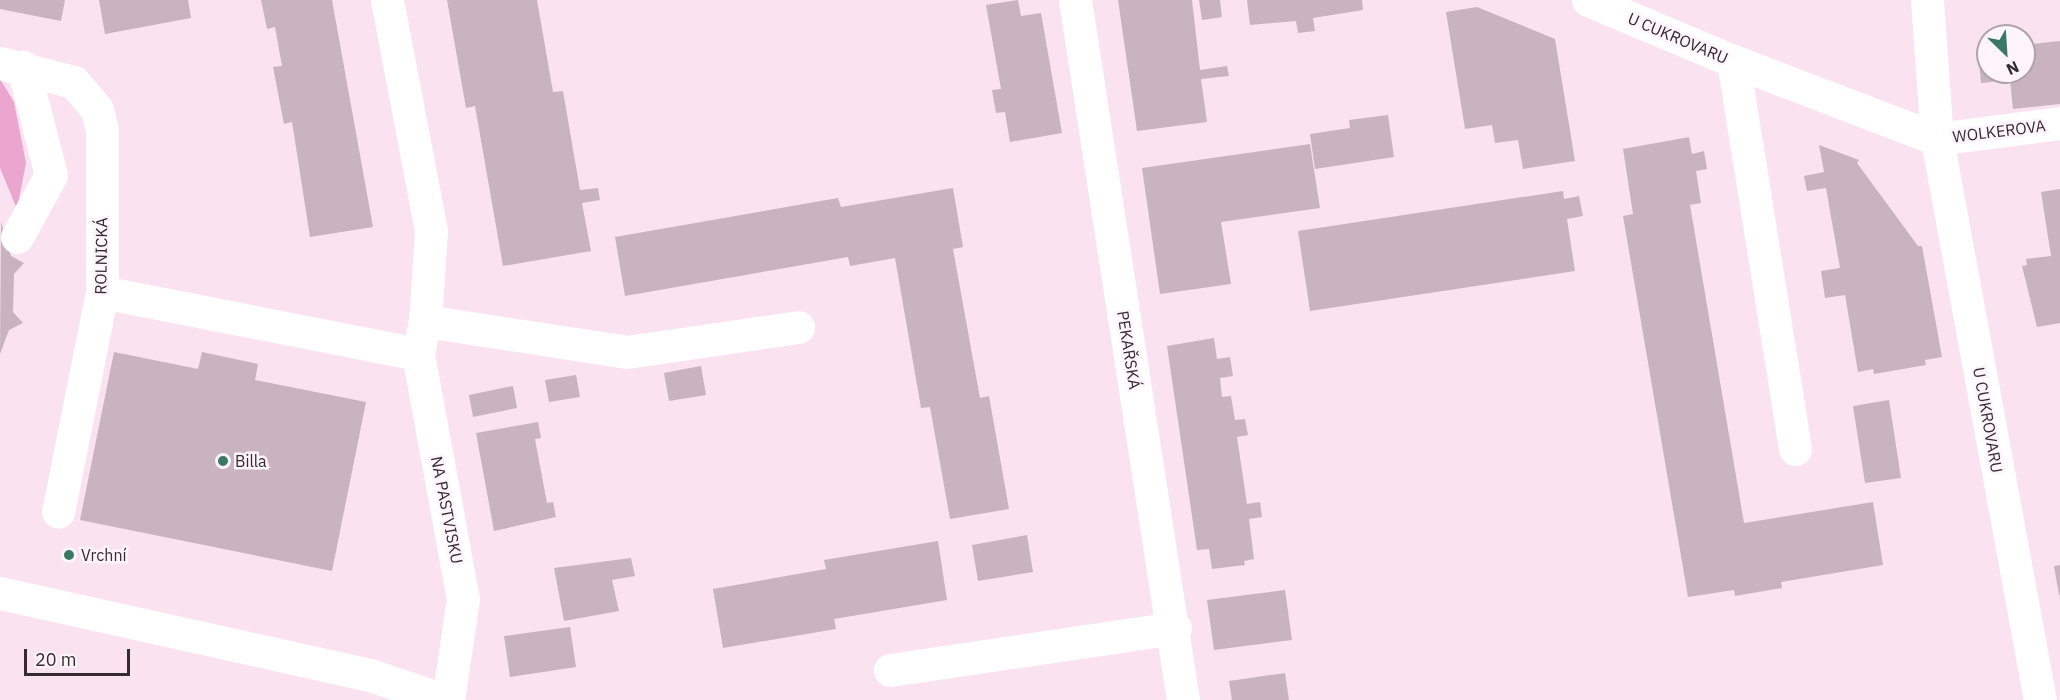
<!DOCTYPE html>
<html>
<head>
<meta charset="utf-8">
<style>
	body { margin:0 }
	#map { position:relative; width:2060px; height:700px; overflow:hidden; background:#fae2f0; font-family:"IBM Plex Sans",sans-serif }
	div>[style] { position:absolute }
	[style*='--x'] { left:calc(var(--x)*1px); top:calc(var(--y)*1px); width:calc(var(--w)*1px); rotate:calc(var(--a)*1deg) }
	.green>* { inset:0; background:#eaa6cf }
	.building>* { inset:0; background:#cab3c0 }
	.minor>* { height:33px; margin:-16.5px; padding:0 16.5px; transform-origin:16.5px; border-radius:16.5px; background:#fff }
	.dots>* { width:16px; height:16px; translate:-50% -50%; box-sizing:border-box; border:3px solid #fef4fa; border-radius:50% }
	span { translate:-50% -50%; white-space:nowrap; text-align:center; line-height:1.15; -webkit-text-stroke:5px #fef4fa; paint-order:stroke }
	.street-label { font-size:16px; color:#352c31 }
	.poi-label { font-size:16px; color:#352c31 }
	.left { translate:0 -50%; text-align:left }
	.north { position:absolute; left:1976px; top:24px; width:60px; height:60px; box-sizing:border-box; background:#fef4fa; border:2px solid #aea4aa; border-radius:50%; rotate:155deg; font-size:16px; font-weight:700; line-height:24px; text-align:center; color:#352c31 }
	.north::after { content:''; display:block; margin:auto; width:21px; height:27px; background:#397966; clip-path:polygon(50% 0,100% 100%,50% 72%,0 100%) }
	.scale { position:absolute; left:24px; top:649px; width:106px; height:27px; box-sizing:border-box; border:3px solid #352c31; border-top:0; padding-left:8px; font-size:18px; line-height:21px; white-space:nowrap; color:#352c31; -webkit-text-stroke:4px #fef4fa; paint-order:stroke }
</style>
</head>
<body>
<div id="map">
	<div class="green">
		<i style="clip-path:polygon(0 79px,14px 102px,26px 163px,17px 209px,0 168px)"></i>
	</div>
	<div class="building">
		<i style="clip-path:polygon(0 0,65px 0,61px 21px,0 9px)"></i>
		<i style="clip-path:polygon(99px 0,188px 0,191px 18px,105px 34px)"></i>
		<i style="clip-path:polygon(261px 0,332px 0,373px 227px,310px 237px,292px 122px,284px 124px,273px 67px,282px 66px,275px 27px,267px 29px)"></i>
		<i style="clip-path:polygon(447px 0,537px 0,553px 92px,563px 91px,580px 190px,598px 188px,600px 200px,582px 203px,591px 251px,503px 266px,475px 106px,466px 108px)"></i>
		<i style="clip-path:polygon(1018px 0,1021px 16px,1041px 13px,1062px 133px,1010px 142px,1005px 112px,996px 113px,992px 90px,1001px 89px,986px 5px)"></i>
		<i style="clip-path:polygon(1118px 0,1192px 0,1200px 70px,1227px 66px,1229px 76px,1201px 79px,1207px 122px,1137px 131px)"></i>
		<i style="clip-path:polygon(1199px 0,1220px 0,1222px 17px,1202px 20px)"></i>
		<i style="clip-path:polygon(1247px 0,1362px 0,1363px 10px,1313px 18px,1315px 31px,1298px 33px,1296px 21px,1250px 25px)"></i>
		<i style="clip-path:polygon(1477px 7px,1555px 39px,1575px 161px,1523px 169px,1518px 140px,1495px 143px,1492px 125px,1465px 129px,1446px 12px)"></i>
		<i style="clip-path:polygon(2060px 41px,2060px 104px,2013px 109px,2010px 80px,1981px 83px,1978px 51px,1988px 49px,1988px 72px,2024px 72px,2024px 45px)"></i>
		<i style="clip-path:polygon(1388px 115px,1394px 157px,1315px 169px,1310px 134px,1350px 128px,1349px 120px)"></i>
		<i style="clip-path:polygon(1689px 137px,1692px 154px,1704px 151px,1707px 169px,1696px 171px,1701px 203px,1690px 205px,1744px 523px,1873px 502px,1883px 565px,1781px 582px,1782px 588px,1735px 596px,1734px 590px,1688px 597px,1623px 216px,1633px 214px,1623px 149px)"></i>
		<i style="clip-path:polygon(1310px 144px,1320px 208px,1221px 222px,1231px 284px,1160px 294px,1142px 168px)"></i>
		<i style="clip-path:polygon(1819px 145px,1859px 160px,1857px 163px,1918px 246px,1922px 246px,1942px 357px,1925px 360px,1926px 365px,1874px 374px,1873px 369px,1858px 372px,1845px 295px,1825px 298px,1821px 271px,1840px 268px,1826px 188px,1807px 191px,1804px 176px,1824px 172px)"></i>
		<i style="clip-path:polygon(953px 188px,963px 247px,953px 249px,980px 398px,989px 396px,1009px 509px,950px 519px,930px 407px,921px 408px,895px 258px,850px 266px,848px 257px,625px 296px,615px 237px,838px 198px,841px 207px)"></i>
		<i style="clip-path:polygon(2060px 189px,2060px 323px,2037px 327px,2022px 266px,2027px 265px,2026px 259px,2051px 256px,2041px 192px)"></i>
		<i style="clip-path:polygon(1563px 191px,1564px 199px,1579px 196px,1583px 216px,1567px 219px,1575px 271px,1310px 311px,1298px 231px)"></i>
		<i style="clip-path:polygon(1px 222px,11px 256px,24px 263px,14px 274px,13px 312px,23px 323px,9px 330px,0 354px)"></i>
		<i style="clip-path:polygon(1214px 338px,1217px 359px,1230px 357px,1233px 376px,1220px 378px,1222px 397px,1231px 396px,1235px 420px,1245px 419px,1248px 435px,1237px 437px,1247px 504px,1260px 502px,1262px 517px,1249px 519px,1254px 559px,1244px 561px,1245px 565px,1212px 569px,1209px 549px,1197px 550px,1167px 346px)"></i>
		<i style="clip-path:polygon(114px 352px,198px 369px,202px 352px,258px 364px,255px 380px,366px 402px,332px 571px,80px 520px)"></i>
		<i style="clip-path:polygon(701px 366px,706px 395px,669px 401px,664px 373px)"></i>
		<i style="clip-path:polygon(576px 375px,580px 397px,549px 402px,545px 380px)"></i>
		<i style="clip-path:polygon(513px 386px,517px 408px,473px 417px,469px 395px)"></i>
		<i style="clip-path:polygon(1889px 400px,1901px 478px,1865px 483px,1853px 406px)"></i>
		<i style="clip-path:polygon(538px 422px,541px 438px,535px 439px,547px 503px,553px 502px,556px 517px,494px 531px,476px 433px)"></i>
		<i style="clip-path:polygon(1027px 535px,1033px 572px,978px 581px,972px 545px)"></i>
		<i style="clip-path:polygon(938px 541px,947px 600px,834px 619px,836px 629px,723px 648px,713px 589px,826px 569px,824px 560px)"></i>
		<i style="clip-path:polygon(631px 558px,635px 576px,612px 580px,619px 611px,564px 621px,554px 568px)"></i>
		<i style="clip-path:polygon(2060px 565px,2060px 595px,2059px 595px,2054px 566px)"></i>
		<i style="clip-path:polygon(1285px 590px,1292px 640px,1214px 650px,1207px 600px)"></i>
		<i style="clip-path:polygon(570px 627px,576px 667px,510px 677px,504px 636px)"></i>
		<i style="clip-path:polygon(1285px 673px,1289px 700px,1232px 700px,1229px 681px)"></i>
	</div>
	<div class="minor">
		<i style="--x:387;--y:0;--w:235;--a:79.2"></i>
		<i style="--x:431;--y:231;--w:90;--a:93.8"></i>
		<i style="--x:425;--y:321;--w:34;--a:102"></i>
		<i style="--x:418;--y:354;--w:249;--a:79.6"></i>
		<i style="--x:463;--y:599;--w:102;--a:98.4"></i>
		<i style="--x:1075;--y:0;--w:708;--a:81.23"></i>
		<i style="--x:1588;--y:0;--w:157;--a:22.8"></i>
		<i style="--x:1733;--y:61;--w:218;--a:20.9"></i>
		<i style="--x:1937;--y:139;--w:124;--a:-7.4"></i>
		<i style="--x:1927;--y:0;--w:139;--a:85.9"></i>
		<i style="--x:1937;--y:139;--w:570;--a:79.6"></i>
		<i style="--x:1733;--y:61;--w:393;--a:80.9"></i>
		<i style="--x:0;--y:63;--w:76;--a:14.4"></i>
		<i style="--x:74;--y:82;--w:35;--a:50"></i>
		<i style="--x:97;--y:109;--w:22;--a:77"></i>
		<i style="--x:102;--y:130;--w:162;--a:90"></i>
		<i style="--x:102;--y:292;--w:224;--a:101.3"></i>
		<i style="--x:17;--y:237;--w:71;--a:-61.3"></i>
		<i style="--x:51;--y:175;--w:112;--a:-104.5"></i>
		<i style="--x:102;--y:292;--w:322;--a:11.1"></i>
		<i style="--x:425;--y:321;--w:204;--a:8.7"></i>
		<i style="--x:627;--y:352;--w:173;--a:-8.3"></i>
		<i style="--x:0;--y:593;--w:379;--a:12.5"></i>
		<i style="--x:370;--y:675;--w:78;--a:18.7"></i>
		<i style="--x:890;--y:670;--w:288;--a:-8.4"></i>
	</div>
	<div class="dots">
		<i style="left:223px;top:461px;background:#397966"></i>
		<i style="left:69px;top:555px;background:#397966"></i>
	</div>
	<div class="street-label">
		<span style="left:1678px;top:38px;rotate:23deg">U CUKROVARU</span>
		<span style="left:1999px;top:131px;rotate:-7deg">WOLKEROVA</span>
		<span style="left:101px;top:256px;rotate:-89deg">ROLNICKÁ</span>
		<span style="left:1129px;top:350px;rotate:81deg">PEKAŘSKÁ</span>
		<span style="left:1988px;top:420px;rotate:80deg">U CUKROVARU</span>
		<span style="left:447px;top:510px;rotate:79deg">NA PASTVISKU</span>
	</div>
	<div class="poi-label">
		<span class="left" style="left:235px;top:461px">Billa</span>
		<span class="left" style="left:81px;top:555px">Vrchní</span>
	</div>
	<div class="north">N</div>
	<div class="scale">20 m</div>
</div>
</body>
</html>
